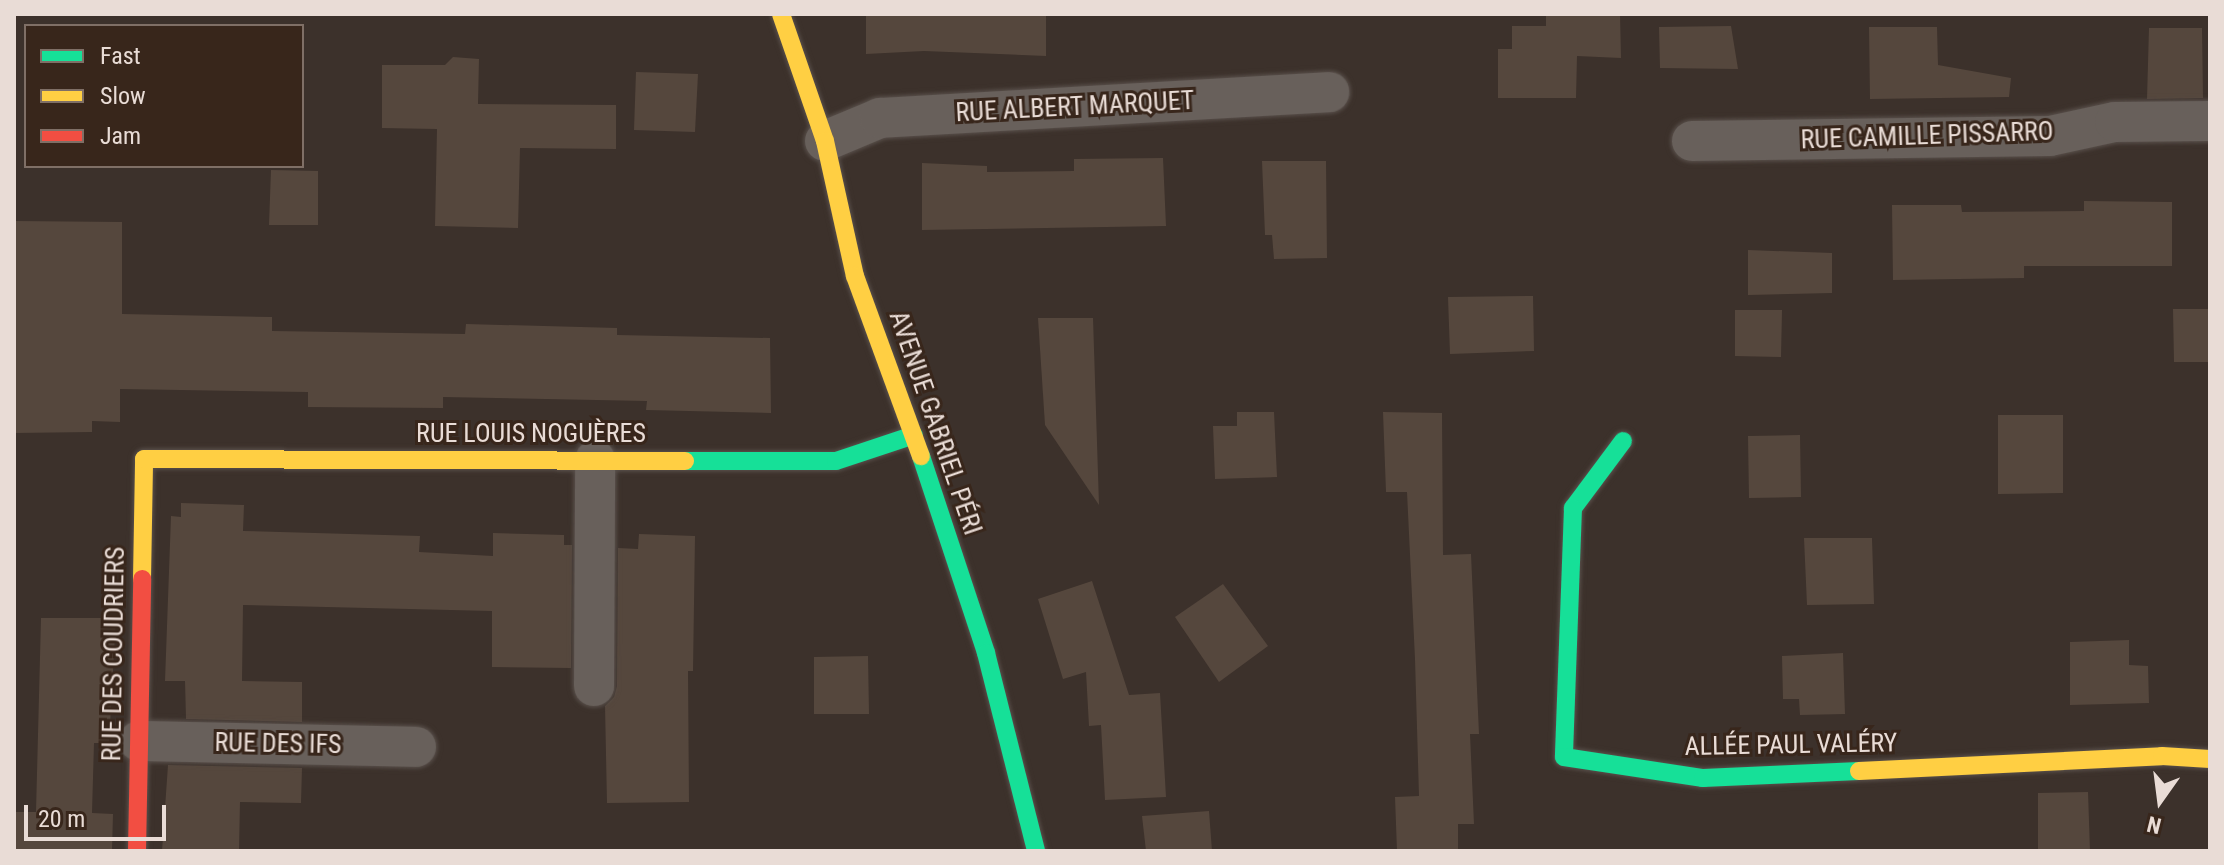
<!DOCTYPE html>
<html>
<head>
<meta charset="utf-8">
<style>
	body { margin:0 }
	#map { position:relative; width:2224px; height:865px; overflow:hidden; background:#3c312b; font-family:"Roboto Condensed",sans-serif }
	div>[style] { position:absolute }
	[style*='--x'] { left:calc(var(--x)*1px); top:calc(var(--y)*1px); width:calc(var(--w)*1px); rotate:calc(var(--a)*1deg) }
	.building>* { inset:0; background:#55473d }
	.roads { filter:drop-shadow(0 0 2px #59504b) drop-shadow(0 0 2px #59504b) }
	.street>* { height:40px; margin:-20px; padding:0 20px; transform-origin:20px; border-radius:20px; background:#68605b }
	.fast>* { height:18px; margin:-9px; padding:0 9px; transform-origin:9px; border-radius:9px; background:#16e098 }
	.slow>* { height:18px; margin:-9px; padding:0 9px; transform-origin:9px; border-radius:9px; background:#ffcf43 }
	.jam>* { height:18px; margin:-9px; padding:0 9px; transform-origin:9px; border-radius:9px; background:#f24e42 }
	span { translate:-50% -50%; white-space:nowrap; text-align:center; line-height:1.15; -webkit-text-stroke:6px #38261b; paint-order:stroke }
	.street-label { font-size:26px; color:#e9dcd6 }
	.frame { position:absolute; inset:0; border:16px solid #e9dcd6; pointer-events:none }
	.legend { position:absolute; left:24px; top:24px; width:280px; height:144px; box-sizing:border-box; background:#38261b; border:2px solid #7f6f66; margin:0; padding:10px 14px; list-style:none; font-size:24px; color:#e9dcd6 }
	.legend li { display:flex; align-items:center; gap:16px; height:40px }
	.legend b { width:40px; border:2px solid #7f6f66 }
	.north { position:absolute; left:2120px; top:761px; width:80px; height:80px; -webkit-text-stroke:6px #38261b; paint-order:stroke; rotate:194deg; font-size:22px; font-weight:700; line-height:32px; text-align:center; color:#e9dcd6 }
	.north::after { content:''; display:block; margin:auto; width:28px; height:36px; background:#e9dcd6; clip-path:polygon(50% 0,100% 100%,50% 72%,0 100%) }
	.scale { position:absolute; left:24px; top:805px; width:142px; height:36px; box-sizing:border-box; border:4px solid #e9dcd6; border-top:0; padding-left:10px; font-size:24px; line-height:28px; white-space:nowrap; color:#e9dcd6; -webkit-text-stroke:6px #38261b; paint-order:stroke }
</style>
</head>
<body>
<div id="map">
	<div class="building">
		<i style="clip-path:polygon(866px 14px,1046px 14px,1046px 56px,924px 51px,866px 54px)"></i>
		<i style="clip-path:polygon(1546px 14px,1620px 14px,1621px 58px,1577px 56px,1576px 98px,1498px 98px,1498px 49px,1512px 49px,1512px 26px,1546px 26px)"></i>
		<i style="clip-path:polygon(1731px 26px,1738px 69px,1660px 68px,1659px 27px)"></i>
		<i style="clip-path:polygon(1869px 27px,1937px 27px,1938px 65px,2011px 78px,2009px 97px,1870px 99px)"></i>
		<i style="clip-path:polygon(2149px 28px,2202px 28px,2203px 98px,2147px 99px)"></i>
		<i style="clip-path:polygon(453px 57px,479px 59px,478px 104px,616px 105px,616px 149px,520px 148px,518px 228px,435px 226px,437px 129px,382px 128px,382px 65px,445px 65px)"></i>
		<i style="clip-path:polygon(636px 72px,698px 74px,695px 132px,634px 130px)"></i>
		<i style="clip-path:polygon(1163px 158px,1166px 226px,922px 230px,922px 163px,987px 166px,987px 172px,1074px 171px,1074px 159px)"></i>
		<i style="clip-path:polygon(1262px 161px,1326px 161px,1327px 258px,1274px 259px,1272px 235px,1265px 235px)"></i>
		<i style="clip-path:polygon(271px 170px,318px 171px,318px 225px,269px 225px)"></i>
		<i style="clip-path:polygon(2084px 201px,2172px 202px,2172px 266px,2024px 266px,2024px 278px,1893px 280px,1892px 205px,1961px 205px,1962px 212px,2084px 211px)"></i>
		<i style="clip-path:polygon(14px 221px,122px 222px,122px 314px,272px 317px,272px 331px,465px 334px,466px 324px,617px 328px,617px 335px,770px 338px,771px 413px,646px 410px,647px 401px,443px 397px,443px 408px,308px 407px,308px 392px,120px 389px,120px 422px,92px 421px,92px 432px,14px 433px)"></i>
		<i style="clip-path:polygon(1748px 250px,1832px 253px,1832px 293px,1748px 295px)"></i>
		<i style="clip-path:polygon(1533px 296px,1534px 351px,1450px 354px,1448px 297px)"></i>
		<i style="clip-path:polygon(2173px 309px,2210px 309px,2210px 362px,2174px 362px)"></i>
		<i style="clip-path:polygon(1735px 310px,1782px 310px,1781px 357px,1735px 356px)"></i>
		<i style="clip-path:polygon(1038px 318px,1093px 318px,1099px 505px,1045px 425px)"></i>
		<i style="clip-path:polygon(1237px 412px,1274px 412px,1277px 477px,1215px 479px,1213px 426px,1237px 426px)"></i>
		<i style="clip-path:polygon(1383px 412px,1442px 413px,1443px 555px,1471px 554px,1479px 734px,1470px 734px,1474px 824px,1458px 824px,1458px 851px,1397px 851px,1395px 797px,1419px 796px,1415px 659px,1407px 492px,1386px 492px)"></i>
		<i style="clip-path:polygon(1998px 415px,2063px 415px,2063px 493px,1998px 494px)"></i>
		<i style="clip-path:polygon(1800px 435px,1801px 497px,1749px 498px,1748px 436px)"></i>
		<i style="clip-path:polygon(181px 503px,244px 505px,243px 531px,420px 536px,419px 552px,493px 556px,493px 533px,564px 535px,564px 545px,572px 545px,571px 668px,492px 667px,492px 611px,243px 605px,242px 681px,302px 682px,302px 722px,186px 719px,185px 681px,165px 681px,171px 516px,181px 517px)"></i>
		<i style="clip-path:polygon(639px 534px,695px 536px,693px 671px,688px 671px,689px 802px,607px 803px,605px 706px,614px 697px,617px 686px,618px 548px,638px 549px)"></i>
		<i style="clip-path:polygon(1804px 538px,1872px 538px,1874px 604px,1807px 605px)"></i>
		<i style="clip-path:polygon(1092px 581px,1129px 695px,1160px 693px,1166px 797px,1105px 800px,1101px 725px,1089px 726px,1086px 672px,1063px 679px,1038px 599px)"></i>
		<i style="clip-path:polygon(1223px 584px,1268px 646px,1219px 682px,1175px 617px)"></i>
		<i style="clip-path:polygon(41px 618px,116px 618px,109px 743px,94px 743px,92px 813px,113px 814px,112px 851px,14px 851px,14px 812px,36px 812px)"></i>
		<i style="clip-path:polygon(2129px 640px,2129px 665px,2148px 666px,2149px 703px,2070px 705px,2070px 642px)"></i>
		<i style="clip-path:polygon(1843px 653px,1845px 714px,1800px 715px,1799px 699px,1783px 699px,1782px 656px)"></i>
		<i style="clip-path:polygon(868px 656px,869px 714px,814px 714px,814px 657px)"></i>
		<i style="clip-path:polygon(168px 765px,302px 768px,301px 803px,240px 802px,239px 851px,162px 851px)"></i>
		<i style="clip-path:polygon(2088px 792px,2090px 851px,2038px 851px,2038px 793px)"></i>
		<i style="clip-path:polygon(1209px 811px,1212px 851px,1146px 851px,1142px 816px)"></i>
	</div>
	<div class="roads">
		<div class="street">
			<i style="--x:825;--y:141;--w:60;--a:-22.7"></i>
			<i style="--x:880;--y:118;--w:450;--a:-3.3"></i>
			<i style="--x:1692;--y:141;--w:358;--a:-0.8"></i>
			<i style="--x:2050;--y:136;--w:66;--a:-12.2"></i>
			<i style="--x:2115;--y:122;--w:95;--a:-0.6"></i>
			<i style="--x:594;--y:686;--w:226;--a:-89.7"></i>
			<i style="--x:139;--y:741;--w:277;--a:1.2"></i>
		</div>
		<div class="fast">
			<i style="--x:1623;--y:441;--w:84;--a:126.7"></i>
			<i style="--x:1573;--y:508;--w:249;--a:92.1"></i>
			<i style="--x:1564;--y:757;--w:141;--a:8.6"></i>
			<i style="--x:1703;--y:778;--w:156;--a:-2.6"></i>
			<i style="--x:921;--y:456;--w:207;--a:71.7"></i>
			<i style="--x:986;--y:653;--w:204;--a:75.8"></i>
			<i style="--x:685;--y:461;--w:151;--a:0"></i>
			<i style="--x:836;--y:461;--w:82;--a:-18.4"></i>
		</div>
		<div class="slow">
			<i style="--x:781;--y:14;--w:134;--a:70.9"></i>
			<i style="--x:825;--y:141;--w:138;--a:77.5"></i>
			<i style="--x:855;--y:276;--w:192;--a:69.9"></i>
			<i style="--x:142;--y:579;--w:120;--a:-89"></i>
			<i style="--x:144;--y:459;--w:541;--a:0.21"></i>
			<i style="--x:1859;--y:771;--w:303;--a:-2.8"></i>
			<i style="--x:2162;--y:756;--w:48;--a:3.6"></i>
		</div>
		<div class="jam">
			<i style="--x:137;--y:851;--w:272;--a:-88.9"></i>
		</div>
	</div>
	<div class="street-label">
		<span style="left:1075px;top:107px;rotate:-3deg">RUE ALBERT MARQUET</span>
		<span style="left:1927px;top:136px;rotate:-2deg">RUE CAMILLE PISSARRO</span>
		<span style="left:935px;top:423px;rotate:71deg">AVENUE GABRIEL PÉRI</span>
		<span style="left:531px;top:434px">RUE LOUIS NOGUÈRES</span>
		<span style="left:114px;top:654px;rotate:-89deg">RUE DES COUDRIERS</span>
		<span style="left:278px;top:744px;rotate:1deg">RUE DES IFS</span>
		<span style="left:1791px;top:745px;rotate:-1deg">ALLÉE PAUL VALÉRY</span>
	</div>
	<div class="frame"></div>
	<ul class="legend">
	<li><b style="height:10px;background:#16e098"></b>Fast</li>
	<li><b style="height:10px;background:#ffcf43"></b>Slow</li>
	<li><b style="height:10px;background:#f24e42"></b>Jam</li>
	</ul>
	<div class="north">N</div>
	<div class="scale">20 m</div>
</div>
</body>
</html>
